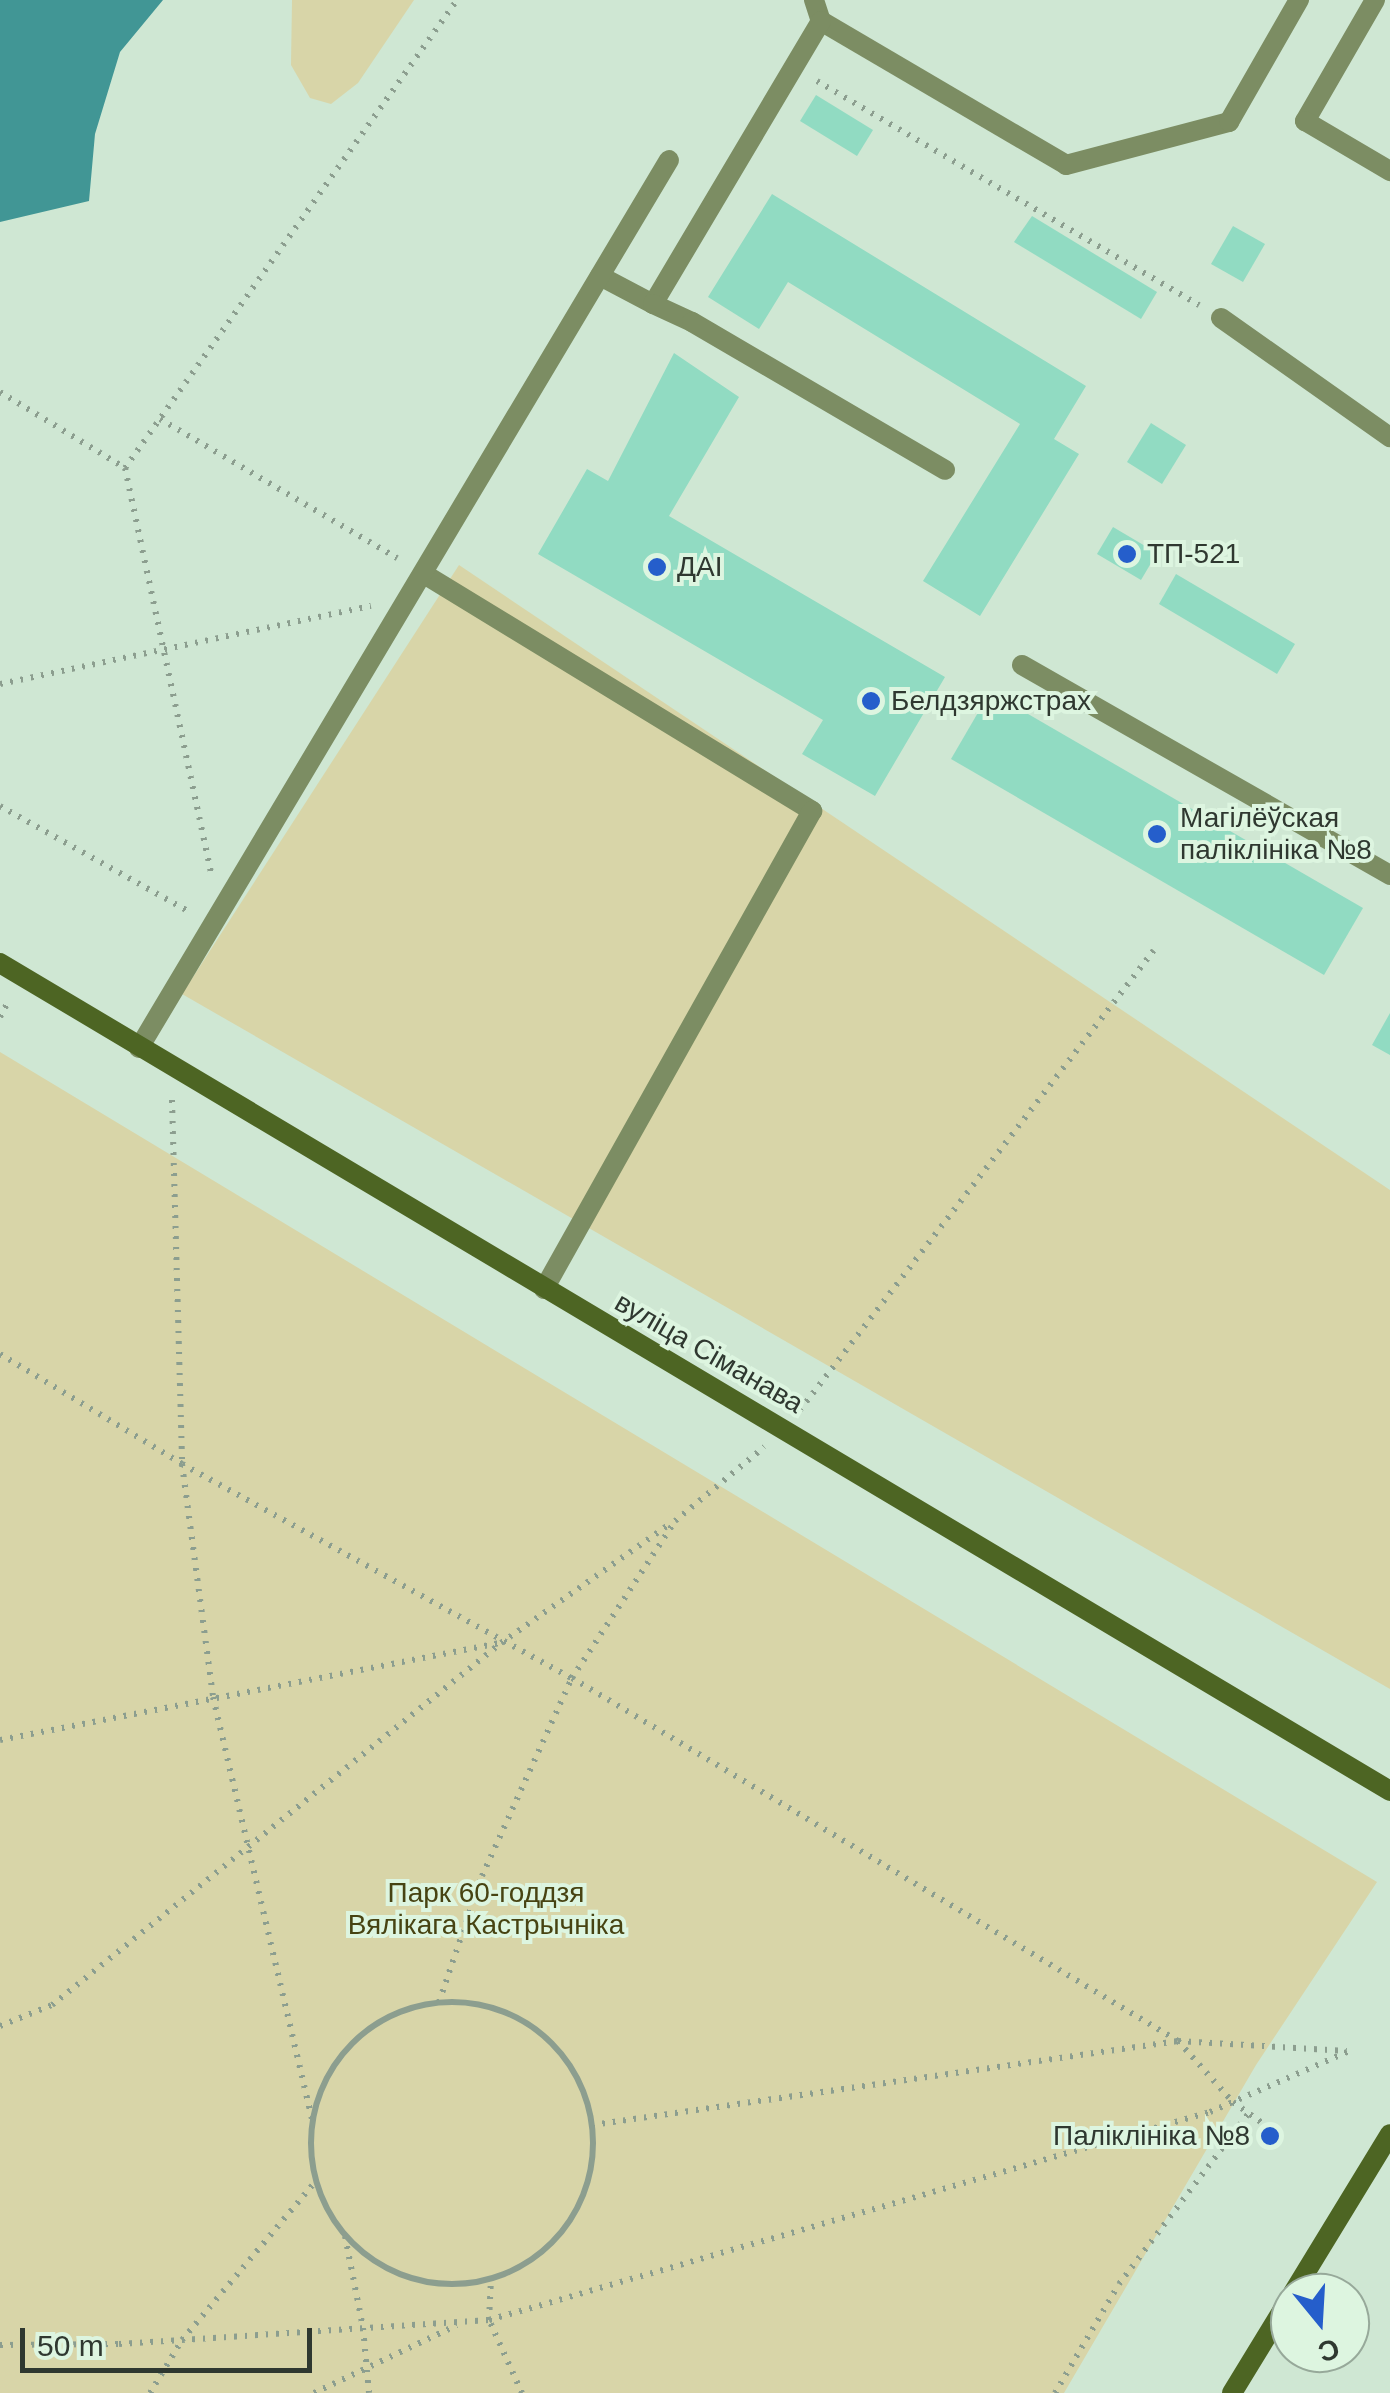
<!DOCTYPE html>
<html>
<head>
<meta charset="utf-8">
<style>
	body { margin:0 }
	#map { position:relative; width:1390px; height:2393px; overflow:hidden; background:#cfe7d3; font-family:Arial,sans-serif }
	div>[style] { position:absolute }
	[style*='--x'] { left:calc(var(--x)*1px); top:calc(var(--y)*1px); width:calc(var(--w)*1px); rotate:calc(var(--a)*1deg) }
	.green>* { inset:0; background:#d8d5a8 }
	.water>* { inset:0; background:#419695 }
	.building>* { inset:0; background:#91dbc2 }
	.path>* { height:6px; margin-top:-3px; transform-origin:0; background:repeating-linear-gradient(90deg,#8c9e8f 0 2.5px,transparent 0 10.5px) }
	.path>.ring { margin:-3px; padding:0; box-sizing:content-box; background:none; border:6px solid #8c9e8f; border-radius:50% }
	.service>* { height:20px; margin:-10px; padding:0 10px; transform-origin:10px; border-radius:10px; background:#7c8d63 }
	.secondary>* { height:20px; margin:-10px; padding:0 10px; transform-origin:10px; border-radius:10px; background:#4d6523 }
	.dots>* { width:28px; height:28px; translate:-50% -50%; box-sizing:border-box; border:5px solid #ddf5e0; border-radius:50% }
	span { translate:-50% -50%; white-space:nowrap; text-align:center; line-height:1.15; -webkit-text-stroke:8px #ddf5e0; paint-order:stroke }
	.poi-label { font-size:28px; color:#2f3830 }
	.left { translate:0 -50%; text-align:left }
	.right { translate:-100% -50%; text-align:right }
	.street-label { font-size:28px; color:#2f3830 }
	.park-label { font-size:28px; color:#474312 }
	.north { position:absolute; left:1270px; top:2273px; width:100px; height:100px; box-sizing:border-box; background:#ddf5e0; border:2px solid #97a99a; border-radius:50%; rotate:162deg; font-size:28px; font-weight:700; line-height:40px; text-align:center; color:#2f3830 }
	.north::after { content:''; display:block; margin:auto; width:35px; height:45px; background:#255ecb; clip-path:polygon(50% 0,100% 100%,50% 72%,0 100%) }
	.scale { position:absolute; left:20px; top:2328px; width:292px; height:45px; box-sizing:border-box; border:5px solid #2f3830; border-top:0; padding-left:12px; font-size:30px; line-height:35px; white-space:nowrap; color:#2f3830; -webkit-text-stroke:8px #ddf5e0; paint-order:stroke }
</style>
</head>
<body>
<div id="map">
	<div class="green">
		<i style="clip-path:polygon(292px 0,414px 0,358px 83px,331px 104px,310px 98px,291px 65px)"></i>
		<i style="clip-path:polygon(459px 565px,1390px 1190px,1390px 1689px,182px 994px)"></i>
		<i style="clip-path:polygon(0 1052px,1377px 1882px,1256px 2065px,1064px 2393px,0 2393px)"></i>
	</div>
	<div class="water">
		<i style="clip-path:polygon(0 0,163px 0,120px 52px,95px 134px,89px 201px,0 222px)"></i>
	</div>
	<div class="building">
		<i style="clip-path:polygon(816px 95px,873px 130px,857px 156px,800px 121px)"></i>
		<i style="clip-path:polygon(772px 194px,1086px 386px,1054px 439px,1079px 454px,980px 616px,923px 581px,1020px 424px,788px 282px,759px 329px,708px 297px)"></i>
		<i style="clip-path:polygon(1032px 216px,1157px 292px,1141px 319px,1014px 242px)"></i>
		<i style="clip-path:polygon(1233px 226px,1265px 244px,1243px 282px,1211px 264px)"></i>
		<i style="clip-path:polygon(674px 353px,739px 397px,669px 516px,945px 677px,875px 796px,802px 754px,823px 720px,538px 554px,587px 469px,608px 481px)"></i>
		<i style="clip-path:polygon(1151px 423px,1186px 445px,1162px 484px,1127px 462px)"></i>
		<i style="clip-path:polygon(1113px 527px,1157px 553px,1141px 580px,1097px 554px)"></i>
		<i style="clip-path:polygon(1176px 574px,1295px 644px,1277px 674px,1159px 604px)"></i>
		<i style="clip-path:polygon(990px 692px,1363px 908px,1324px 975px,951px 759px)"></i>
		<i style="clip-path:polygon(1390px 1013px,1390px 1055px,1372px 1045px)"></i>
	</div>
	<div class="path">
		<i style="--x:817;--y:81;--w:443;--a:30.4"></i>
		<i style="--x:0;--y:392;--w:146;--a:31.3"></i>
		<i style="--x:125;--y:468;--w:414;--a:78"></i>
		<i style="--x:160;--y:419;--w:275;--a:30.4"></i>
		<i style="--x:125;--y:468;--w:574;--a:-54.65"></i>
		<i style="--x:0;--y:684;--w:379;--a:-11.9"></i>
		<i style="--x:0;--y:806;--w:218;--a:29.2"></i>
		<i style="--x:0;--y:1017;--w:19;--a:-62"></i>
		<i style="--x:172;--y:1100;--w:364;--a:88.4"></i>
		<i style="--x:182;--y:1464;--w:235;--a:82.4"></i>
		<i style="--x:213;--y:1697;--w:434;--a:76.8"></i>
		<i style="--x:0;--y:1354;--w:213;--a:31.1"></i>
		<i style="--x:182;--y:1464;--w:445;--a:28.8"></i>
		<i style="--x:572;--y:1678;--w:706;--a:30.92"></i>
		<i style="--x:1178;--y:2041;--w:82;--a:48"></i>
		<i style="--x:1233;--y:2102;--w:62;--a:35.8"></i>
		<i style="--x:800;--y:1410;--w:580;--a:-52.42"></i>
		<i style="--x:0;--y:1740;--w:509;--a:-10.98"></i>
		<i style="--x:439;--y:2002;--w:133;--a:-71.2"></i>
		<i style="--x:482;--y:1876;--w:217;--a:-65.6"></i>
		<i style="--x:572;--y:1678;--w:188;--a:-56.7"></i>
		<i style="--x:675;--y:1521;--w:116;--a:-39.7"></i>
		<i class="ring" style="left:311px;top:2002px;width:276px;height:276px"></i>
		<i style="--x:0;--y:2026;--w:56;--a:-22"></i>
		<i style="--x:52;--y:2005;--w:577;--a:-38.88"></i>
		<i style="--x:501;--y:1643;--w:207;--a:-35.2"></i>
		<i style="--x:592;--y:2125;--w:592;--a:-8.16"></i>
		<i style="--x:1178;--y:2041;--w:169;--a:3.4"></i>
		<i style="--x:345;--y:2236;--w:94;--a:78.9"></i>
		<i style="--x:363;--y:2328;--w:65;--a:84.7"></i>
		<i style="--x:0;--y:2345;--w:119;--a:-0.5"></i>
		<i style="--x:119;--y:2344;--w:371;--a:-3.7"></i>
		<i style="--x:489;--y:2320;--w:41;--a:-87.2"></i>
		<i style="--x:150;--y:2393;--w:62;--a:-58.9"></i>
		<i style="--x:182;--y:2340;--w:207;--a:-49.9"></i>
		<i style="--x:314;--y:2393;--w:158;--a:-25.4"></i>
		<i style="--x:522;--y:2393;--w:80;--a:-114.3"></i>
		<i style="--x:489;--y:2320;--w:750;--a:-16.09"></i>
		<i style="--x:1210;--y:2112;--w:152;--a:-23.7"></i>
		<i style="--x:1055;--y:2393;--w:126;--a:-59.6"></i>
		<i style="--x:1119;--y:2284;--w:215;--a:-52.8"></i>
	</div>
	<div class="service">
		<i style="--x:814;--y:0;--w:22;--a:72"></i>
		<i style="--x:821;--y:21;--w:284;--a:30.4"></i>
		<i style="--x:1066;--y:165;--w:169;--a:-14.8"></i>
		<i style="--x:1229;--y:122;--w:141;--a:-60.2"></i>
		<i style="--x:1375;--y:0;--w:140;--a:120"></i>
		<i style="--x:1305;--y:121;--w:99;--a:30.5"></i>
		<i style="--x:600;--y:276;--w:60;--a:27.8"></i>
		<i style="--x:653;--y:304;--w:329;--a:-59.3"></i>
		<i style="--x:653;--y:304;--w:43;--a:24.8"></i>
		<i style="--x:692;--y:322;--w:293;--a:30.3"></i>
		<i style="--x:1221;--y:318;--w:207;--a:35.2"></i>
		<i style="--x:424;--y:574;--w:455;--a:31.4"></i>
		<i style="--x:812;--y:811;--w:548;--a:119.28"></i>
		<i style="--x:1022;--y:665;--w:424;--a:29.7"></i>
		<i style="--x:139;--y:1048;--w:1034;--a:-59.17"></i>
	</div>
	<div class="secondary">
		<i style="--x:0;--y:963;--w:1618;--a:30.78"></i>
		<i style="--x:1293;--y:2293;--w:186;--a:-58.6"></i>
		<i style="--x:1232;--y:2393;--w:111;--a:-58.6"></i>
	</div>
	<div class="dots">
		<i style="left:1127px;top:554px;background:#255ecb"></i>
		<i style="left:657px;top:567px;background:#255ecb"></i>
		<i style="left:871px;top:701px;background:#255ecb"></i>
		<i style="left:1157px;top:834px;background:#255ecb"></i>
		<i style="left:1270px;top:2136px;background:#255ecb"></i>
	</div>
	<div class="poi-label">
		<span class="left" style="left:1147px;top:554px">ТП-521</span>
		<span class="left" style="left:677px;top:567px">ДАІ</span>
		<span class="left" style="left:891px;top:701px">Белдзяржстрах</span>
		<span class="left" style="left:1180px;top:834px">Магілёўская<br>паліклініка №8</span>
		<span class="right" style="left:1250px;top:2136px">Паліклініка №8</span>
	</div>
	<div class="street-label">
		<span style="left:709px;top:1353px;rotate:30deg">вуліца Сіманава</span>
	</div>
	<div class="park-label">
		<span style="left:486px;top:1909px">Парк 60-годдзя<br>Вялікага Кастрычніка</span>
	</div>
	<div class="north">С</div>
	<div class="scale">50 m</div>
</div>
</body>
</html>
